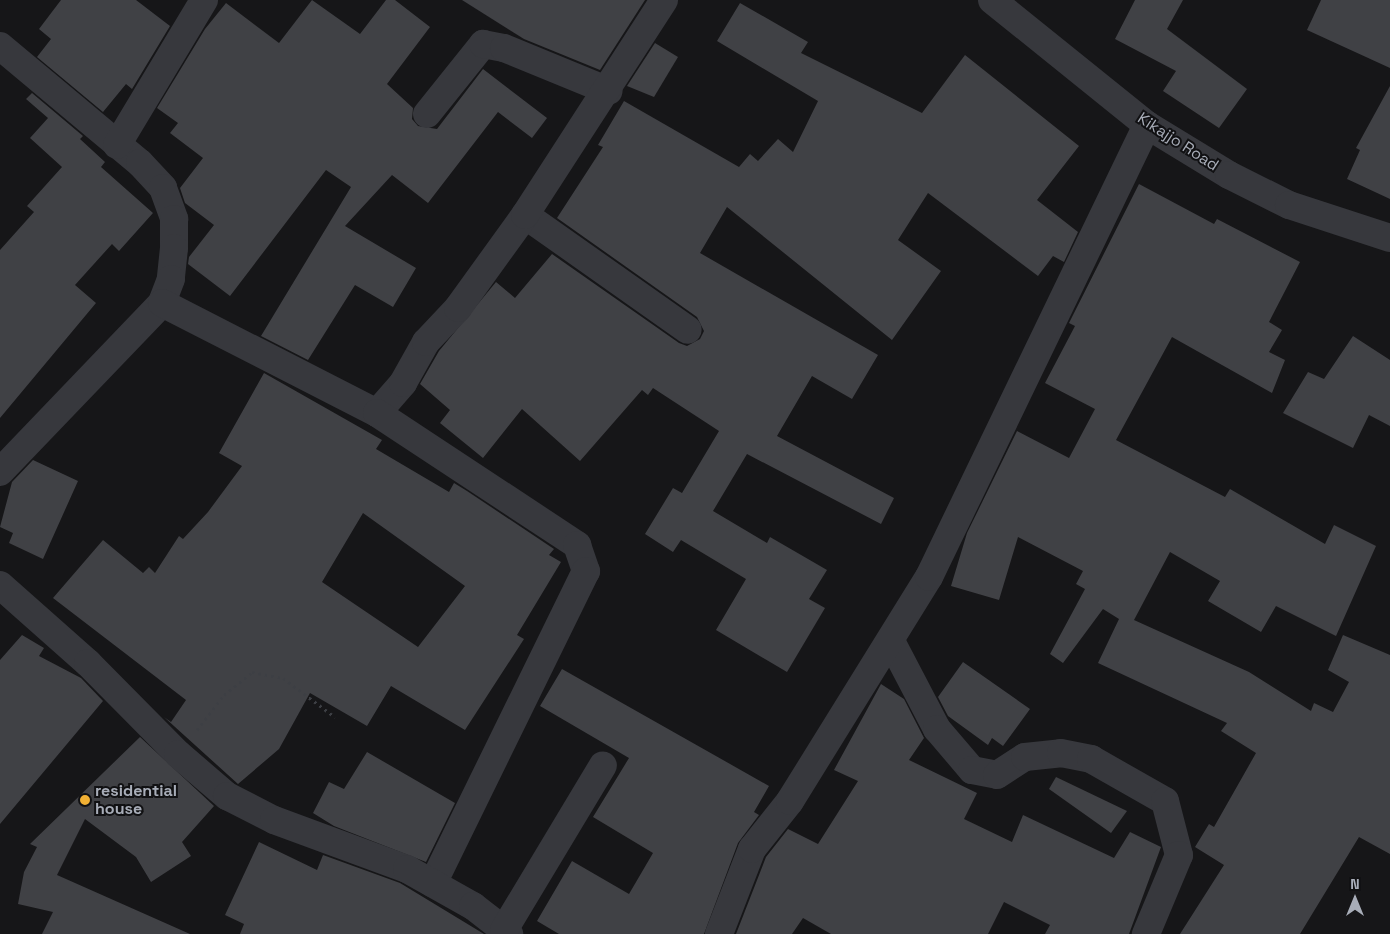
<!DOCTYPE html>
<html>
<head>
<meta charset="utf-8">
<style>
	body { margin:0 }
	#map { position:relative; width:1390px; height:934px; overflow:hidden; background:#161618; font-family:"Space Grotesk",sans-serif }
	div>[style] { position:absolute }
	[style*='--x'] { left:calc(var(--x)*1px); top:calc(var(--y)*1px); width:calc(var(--w)*1px); rotate:calc(var(--a)*1deg) }
	.building>* { inset:0; background:#404145 }
	.path>* { height:3px; margin-top:-1.5px; transform-origin:0; background:repeating-linear-gradient(90deg,#3d3f44 0 2.5px,transparent 0 6.5px) }
	.minor>* { height:28px; margin:-14px; padding:0 14px; transform-origin:14px; border-radius:14px; background:#37383d }
	.dots>* { width:14px; height:14px; translate:-50% -50%; box-sizing:border-box; border:2px solid #111113; border-radius:50% }
	span { translate:-50% -50%; white-space:nowrap; text-align:center; line-height:1.15; -webkit-text-stroke:4px #111113; paint-order:stroke }
	.street-label { font-size:16px; color:#a8adb8 }
	.poi-label { font-size:16px; color:#a8adb8; font-weight:700 }
	.left { translate:0 -50%; text-align:left }
	.north { position:absolute; left:1330px; top:874px; width:50px; height:50px; -webkit-text-stroke:4px #111113; paint-order:stroke; rotate:0deg; font-size:14px; font-weight:700; line-height:20px; text-align:center; color:#a8adb8 }
	.north::after { content:''; display:block; margin:auto; width:18px; height:22px; background:#a8adb8; clip-path:polygon(50% 0,100% 100%,50% 72%,0 100%) }
</style>
</head>
<body>
<div id="map">
	<div class="building">
		<i style="clip-path:polygon(61px 0,136px 0,170px 26px,132px 89px,126px 84px,103px 112px,37px 57px,51px 39px,39px 29px)"></i>
		<i style="clip-path:polygon(312px 0,360px 34px,386px 0,395px 0,430px 27px,387px 84px,413px 108px,412px 119px,418px 126px,437px 129px,483px 69px,547px 118px,532px 138px,498px 112px,428px 203px,392px 175px,345px 226px,416px 268px,393px 307px,355px 285px,308px 360px,261px 336px,351px 187px,326px 170px,230px 296px,188px 264px,189px 257px,214px 225px,185px 203px,180px 188px,203px 158px,170px 133px,178px 123px,157px 108px,205px 29px,226px 3px,279px 43px)"></i>
		<i style="clip-path:polygon(462px 0,645px 0,600px 70px,524px 39px)"></i>
		<i style="clip-path:polygon(1135px 0,1183px 0,1167px 29px,1247px 89px,1219px 128px,1163px 91px,1176px 71px,1115px 39px)"></i>
		<i style="clip-path:polygon(1321px 0,1390px 0,1390px 68px,1307px 30px)"></i>
		<i style="clip-path:polygon(740px 3px,808px 42px,801px 53px,922px 113px,965px 55px,1079px 146px,1037px 200px,1078px 232px,1064px 262px,1053px 256px,1038px 276px,928px 193px,898px 240px,941px 271px,892px 340px,727px 207px,700px 253px,878px 355px,852px 399px,812px 376px,777px 436px,894px 498px,881px 524px,747px 454px,713px 511px,767px 543px,770px 537px,827px 570px,809px 599px,825px 608px,787px 672px,716px 630px,746px 579px,681px 540px,673px 552px,645px 534px,673px 488px,682px 493px,719px 431px,653px 388px,648px 395px,642px 390px,580px 461px,522px 409px,483px 458px,440px 423px,450px 410px,420px 384px,439px 351px,496px 282px,515px 298px,552px 254px,679px 343px,687px 346px,700px 339px,704px 331px,697px 317px,557px 218px,603px 147px,598px 145px,624px 101px,739px 167px,750px 154px,758px 161px,778px 139px,793px 152px,818px 101px,717px 41px)"></i>
		<i style="clip-path:polygon(655px 43px,678px 57px,654px 97px,627px 86px)"></i>
		<i style="clip-path:polygon(1390px 86px,1390px 199px,1347px 179px,1360px 150px,1356px 148px)"></i>
		<i style="clip-path:polygon(32px 93px,83px 136px,80px 139px,105px 162px,101px 167px,153px 213px,119px 251px,112px 244px,75px 285px,96px 303px,0 418px,0 250px,34px 212px,27px 206px,62px 167px,30px 138px,48px 118px,26px 99px)"></i>
		<i style="clip-path:polygon(1139px 184px,1214px 224px,1217px 219px,1300px 262px,1269px 322px,1282px 330px,1269px 352px,1285px 360px,1272px 393px,1172px 337px,1116px 440px,1225px 497px,1230px 489px,1325px 544px,1334px 525px,1376px 546px,1336px 636px,1276px 606px,1261px 632px,1208px 601px,1220px 581px,1170px 552px,1134px 620px,1249px 672px,1311px 711px,1314px 703px,1333px 712px,1349px 682px,1328px 670px,1343px 635px,1390px 655px,1390px 854px,1359px 837px,1300px 934px,1180px 934px,1224px 865px,1195px 847px,1209px 824px,1214px 827px,1256px 753px,1221px 731px,1227px 723px,1098px 663px,1119px 619px,1103px 609px,1063px 663px,1050px 654px,1085px 589px,1076px 584px,1083px 571px,1018px 537px,999px 600px,951px 586px,967px 533px,1017px 431px,1069px 458px,1095px 409px,1045px 383px,1075px 326px,1069px 323px)"></i>
		<i style="clip-path:polygon(1353px 336px,1390px 360px,1390px 426px,1369px 415px,1353px 448px,1283px 413px,1308px 372px,1324px 379px)"></i>
		<i style="clip-path:polygon(evenodd,264px 373px,382px 440px,376px 449px,449px 492px,454px 483px,467px 491px,554px 549px,549px 555px,561px 562px,517px 635px,524px 639px,465px 730px,391px 686px,367px 726px,310px 693px,279px 749px,238px 784px,164px 717px,171px 722px,186px 700px,53px 598px,103px 540px,143px 573px,149px 567px,155px 573px,179px 536px,183px 539px,208px 512px,242px 466px,219px 453px,264px 373px,363px 513px,465px 586px,418px 647px,322px 582px,363px 513px)"></i>
		<i style="clip-path:polygon(33px 460px,78px 481px,43px 559px,9px 543px,13px 533px,0 527px,12px 482px)"></i>
		<i style="clip-path:polygon(22px 635px,44px 648px,39px 656px,81px 678px,103px 701px,0 824px,0 660px)"></i>
		<i style="clip-path:polygon(963px 662px,1030px 709px,1003px 746px,992px 738px,988px 745px,948px 716px,938px 697px)"></i>
		<i style="clip-path:polygon(562px 669px,769px 786px,754px 812px,759px 815px,738px 843px,704px 934px,559px 934px,537px 921px,572px 861px,629px 894px,653px 853px,593px 817px,629px 758px,540px 706px)"></i>
		<i style="clip-path:polygon(881px 684px,904px 699px,924px 738px,909px 760px,977px 793px,964px 819px,1012px 842px,1023px 815px,1114px 858px,1130px 832px,1161px 847px,1129px 934px,1045px 934px,1050px 925px,1004px 902px,988px 934px,831px 934px,803px 918px,792px 934px,736px 934px,766px 857px,788px 829px,818px 844px,858px 781px,834px 770px)"></i>
		<i style="clip-path:polygon(140px 737px,214px 806px,182px 842px,191px 856px,151px 882px,136px 857px,85px 819px,57px 875px,190px 934px,42px 934px,53px 912px,18px 904px,24px 872px,37px 847px,30px 844px)"></i>
		<i style="clip-path:polygon(367px 752px,455px 803px,426px 862px,334px 826px,313px 813px,329px 782px,344px 789px)"></i>
		<i style="clip-path:polygon(1056px 777px,1127px 811px,1111px 833px,1049px 789px)"></i>
		<i style="clip-path:polygon(259px 842px,317px 870px,323px 855px,400px 883px,484px 934px,240px 934px,244px 924px,225px 915px)"></i>
	</div>
	<div class="path">
		<i style="--x:197;--y:730;--w:44;--a:-52.4"></i>
		<i style="--x:224;--y:695;--w:36;--a:-39"></i>
		<i style="--x:252;--y:672;--w:32;--a:11"></i>
		<i style="--x:283;--y:678;--w:65;--a:36.9"></i>
	</div>
	<div class="minor">
		<i style="--x:992;--y:0;--w:199;--a:38.9"></i>
		<i style="--x:1147;--y:125;--w:96;--a:31.4"></i>
		<i style="--x:1229;--y:175;--w:67;--a:26.6"></i>
		<i style="--x:1289;--y:205;--w:106;--a:18.1"></i>
		<i style="--x:0;--y:46;--w:182;--a:39.9"></i>
		<i style="--x:140;--y:163;--w:34;--a:47"></i>
		<i style="--x:163;--y:188;--w:33;--a:70"></i>
		<i style="--x:174;--y:219;--w:29;--a:90"></i>
		<i style="--x:174;--y:248;--w:31;--a:96"></i>
		<i style="--x:171;--y:279;--w:26;--a:111"></i>
		<i style="--x:162;--y:303;--w:234;--a:133.8"></i>
		<i style="--x:427;--y:114;--w:90;--a:-51.3"></i>
		<i style="--x:483;--y:44;--w:21;--a:11"></i>
		<i style="--x:504;--y:48;--w:113;--a:22.3"></i>
		<i style="--x:117;--y:145;--w:169;--a:-59"></i>
		<i style="--x:525;--y:215;--w:199;--a:35.2"></i>
		<i style="--x:162;--y:303;--w:242;--a:27.1"></i>
		<i style="--x:377;--y:413;--w:40;--a:-49"></i>
		<i style="--x:403;--y:383;--w:47;--a:-60.7"></i>
		<i style="--x:426;--y:342;--w:47;--a:-46.7"></i>
		<i style="--x:458;--y:308;--w:115;--a:-54.2"></i>
		<i style="--x:525;--y:215;--w:256;--a:-57.1"></i>
		<i style="--x:377;--y:413;--w:240;--a:33.4"></i>
		<i style="--x:577;--y:545;--w:28;--a:71"></i>
		<i style="--x:586;--y:571;--w:348;--a:116.1"></i>
		<i style="--x:0;--y:585;--w:118;--a:41.6"></i>
		<i style="--x:88;--y:663;--w:128;--a:45.3"></i>
		<i style="--x:178;--y:754;--w:65;--a:40.6"></i>
		<i style="--x:227;--y:796;--w:53;--a:27.1"></i>
		<i style="--x:274;--y:820;--w:142;--a:20.2"></i>
		<i style="--x:407;--y:869;--w:76;--a:29.3"></i>
		<i style="--x:473;--y:906;--w:46;--a:37.9"></i>
		<i style="--x:892;--y:643;--w:97;--a:62.4"></i>
		<i style="--x:937;--y:729;--w:54;--a:49.5"></i>
		<i style="--x:972;--y:770;--w:25;--a:11"></i>
		<i style="--x:997;--y:775;--w:33;--a:-33"></i>
		<i style="--x:1025;--y:757;--w:36;--a:-6"></i>
		<i style="--x:1061;--y:753;--w:31;--a:11"></i>
		<i style="--x:1091;--y:759;--w:85;--a:29.6"></i>
		<i style="--x:1165;--y:801;--w:56;--a:75.5"></i>
		<i style="--x:1179;--y:855;--w:86;--a:112.7"></i>
		<i style="--x:504;--y:930;--w:192;--a:-59"></i>
		<i style="--x:719;--y:934;--w:91;--a:-68.8"></i>
		<i style="--x:752;--y:849;--w:61;--a:-51.6"></i>
		<i style="--x:790;--y:801;--w:264;--a:-58.2"></i>
		<i style="--x:929;--y:577;--w:502;--a:-64.25"></i>
	</div>
	<div class="dots">
		<i style="left:85px;top:800px;background:#f2b134"></i>
	</div>
	<div class="street-label">
		<span style="left:1178px;top:142px;rotate:33deg">Kikajjo Road</span>
	</div>
	<div class="poi-label">
		<span class="left" style="left:95px;top:800px">residential<br>house</span>
	</div>
	<div class="north">N</div>
</div>
</body>
</html>
